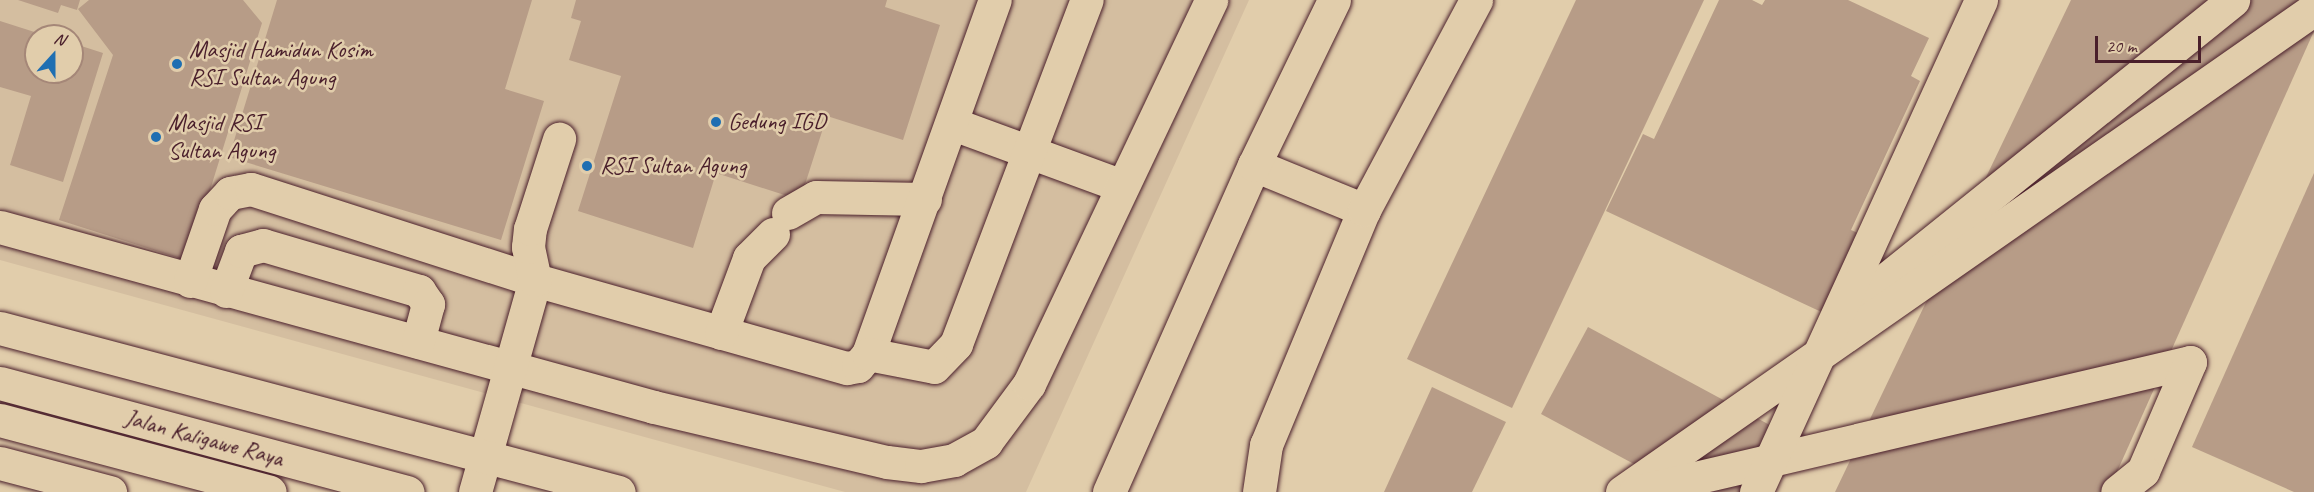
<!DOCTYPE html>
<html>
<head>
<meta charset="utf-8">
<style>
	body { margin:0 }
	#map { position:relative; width:2314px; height:492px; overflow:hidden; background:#e1cdab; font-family:Caveat,sans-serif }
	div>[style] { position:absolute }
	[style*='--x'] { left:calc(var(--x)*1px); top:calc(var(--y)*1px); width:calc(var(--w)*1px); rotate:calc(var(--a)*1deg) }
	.built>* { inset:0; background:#d4bea0 }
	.building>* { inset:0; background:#b79c87 }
	.roads { filter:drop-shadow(0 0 2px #4a1f2b) drop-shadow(0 0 2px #4a1f2b) }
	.minor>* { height:33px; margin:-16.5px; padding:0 16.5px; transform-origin:16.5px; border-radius:16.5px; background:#e1cdab }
	.highway>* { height:33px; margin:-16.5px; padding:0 16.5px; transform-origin:16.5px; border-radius:16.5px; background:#e1cdab }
	.dots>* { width:16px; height:16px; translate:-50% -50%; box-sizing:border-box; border:3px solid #e1cdab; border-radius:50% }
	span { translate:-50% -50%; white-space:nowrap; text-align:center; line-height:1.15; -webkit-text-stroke:5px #e1cdab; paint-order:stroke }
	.poi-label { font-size:24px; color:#4a1f2b }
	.left { translate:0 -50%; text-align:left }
	.street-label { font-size:24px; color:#4a1f2b }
	.north { position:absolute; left:24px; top:24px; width:60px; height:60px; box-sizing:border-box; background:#e1cdab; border:2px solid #a58778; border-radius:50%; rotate:21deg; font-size:16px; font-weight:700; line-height:24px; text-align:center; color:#4a1f2b }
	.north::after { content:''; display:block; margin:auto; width:21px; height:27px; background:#1f6fb2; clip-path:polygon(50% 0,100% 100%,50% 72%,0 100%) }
	.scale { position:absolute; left:2095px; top:36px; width:106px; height:27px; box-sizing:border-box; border:3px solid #4a1f2b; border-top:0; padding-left:8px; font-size:18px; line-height:21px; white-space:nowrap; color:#4a1f2b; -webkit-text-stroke:4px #e1cdab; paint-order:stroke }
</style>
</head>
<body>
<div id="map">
	<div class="built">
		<i style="clip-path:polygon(evenodd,0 0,1249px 0,1026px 492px,845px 492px,0 260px,0 0,36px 36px,72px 36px,72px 72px,36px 72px,36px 36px)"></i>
	</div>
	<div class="building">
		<i style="clip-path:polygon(18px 0,80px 0,77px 10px,61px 5px,58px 13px)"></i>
		<i style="clip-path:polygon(89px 0,243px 0,262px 23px,188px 261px,59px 220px,113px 55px,78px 9px)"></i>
		<i style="clip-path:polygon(277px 0,532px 0,505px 89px,544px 101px,501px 240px,229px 157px)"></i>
		<i style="clip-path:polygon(576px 0,887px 0,885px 7px,940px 25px,903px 140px,827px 116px,800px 200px,716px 173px,693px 248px,578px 211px,621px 76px,569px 60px,581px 21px,571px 18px)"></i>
		<i style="clip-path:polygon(1576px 0,1704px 0,1512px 408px,1407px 359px)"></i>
		<i style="clip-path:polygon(1719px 0,1752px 0,1762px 5px,1765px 0,1848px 0,1929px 38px,1911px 76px,1920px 81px,1851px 230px,1867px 237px,1830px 316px,1606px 211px,1643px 134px,1654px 139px)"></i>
		<i style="clip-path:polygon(2071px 0,2314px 0,2314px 31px,2108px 492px,1835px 492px)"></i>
		<i style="clip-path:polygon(0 21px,47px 36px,36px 36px,36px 72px,72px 72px,72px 43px,103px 53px,63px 182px,10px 165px,31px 96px,0 87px)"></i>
		<i style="clip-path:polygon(2314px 173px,2314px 492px,2294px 492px,2192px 447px)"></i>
		<i style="clip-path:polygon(1588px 327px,1779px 430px,1745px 492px,1686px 492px,1541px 414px)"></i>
		<i style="clip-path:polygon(1432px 387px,1506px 422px,1472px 492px,1384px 492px)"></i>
	</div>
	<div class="roads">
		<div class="minor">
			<i style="--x:953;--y:124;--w:166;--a:20.1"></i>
			<i style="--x:1254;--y:165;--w:119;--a:22.2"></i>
			<i style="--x:788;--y:213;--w:32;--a:-30"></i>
			<i style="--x:816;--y:197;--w:109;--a:1.1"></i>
			<i style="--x:0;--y:227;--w:678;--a:15.39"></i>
			<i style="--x:654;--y:407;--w:239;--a:13.3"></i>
			<i style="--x:887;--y:462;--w:34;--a:7"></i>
			<i style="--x:921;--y:466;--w:34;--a:-10"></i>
			<i style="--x:954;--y:460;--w:37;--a:-29"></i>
			<i style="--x:986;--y:442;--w:72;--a:-53.4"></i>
			<i style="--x:1029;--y:384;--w:425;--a:-64.6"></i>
			<i style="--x:190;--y:281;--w:76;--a:-70.9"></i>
			<i style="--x:215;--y:209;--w:22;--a:-47"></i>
			<i style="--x:230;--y:193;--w:21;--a:-11"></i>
			<i style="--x:251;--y:189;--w:298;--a:17.8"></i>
			<i style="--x:535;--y:280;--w:324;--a:15.8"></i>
			<i style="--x:847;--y:368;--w:11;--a:-10"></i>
			<i style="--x:858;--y:366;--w:16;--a:-50"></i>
			<i style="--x:868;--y:354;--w:376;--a:-70.3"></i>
			<i style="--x:226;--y:291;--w:43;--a:-69.4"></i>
			<i style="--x:241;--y:251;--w:23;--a:-15"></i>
			<i style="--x:263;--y:245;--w:163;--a:16.4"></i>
			<i style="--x:419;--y:291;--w:16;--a:55"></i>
			<i style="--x:428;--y:304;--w:39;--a:105"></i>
			<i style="--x:1849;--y:309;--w:493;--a:-38.8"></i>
			<i style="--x:721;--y:333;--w:80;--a:-69.5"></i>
			<i style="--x:749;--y:258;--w:34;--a:-45"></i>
			<i style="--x:868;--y:354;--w:67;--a:11.1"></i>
			<i style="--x:934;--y:367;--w:32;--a:-46"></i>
			<i style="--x:956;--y:344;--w:368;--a:-69.2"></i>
			<i style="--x:475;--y:492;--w:220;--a:-74.2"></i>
			<i style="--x:535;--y:280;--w:34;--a:-102"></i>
			<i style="--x:528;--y:247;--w:18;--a:-84"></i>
			<i style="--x:530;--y:229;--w:95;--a:-72.1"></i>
			<i style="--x:1109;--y:492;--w:358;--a:-66.1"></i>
			<i style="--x:1254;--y:165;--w:183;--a:-64.1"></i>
			<i style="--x:1259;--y:492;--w:48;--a:-81.5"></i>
			<i style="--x:1266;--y:445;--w:255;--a:-67.4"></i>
			<i style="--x:1364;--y:210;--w:238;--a:-61.9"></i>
			<i style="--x:1622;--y:492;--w:844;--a:-34.91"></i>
			<i style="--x:1635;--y:492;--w:570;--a:-13.18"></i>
			<i style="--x:2190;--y:362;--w:119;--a:113.3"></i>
			<i style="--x:2143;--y:471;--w:33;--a:141"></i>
			<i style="--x:1756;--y:492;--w:541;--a:-65.42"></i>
		</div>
		<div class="highway">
			<i style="--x:0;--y:328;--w:640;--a:14.84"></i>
			<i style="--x:0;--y:383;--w:422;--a:15"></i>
			<i style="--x:0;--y:420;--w:279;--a:14.9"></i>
			<i style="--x:0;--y:463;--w:114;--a:14.8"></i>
		</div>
	</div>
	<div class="dots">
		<i style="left:177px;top:64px;background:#1f6fb2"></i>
		<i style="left:716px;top:122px;background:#1f6fb2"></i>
		<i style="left:156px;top:137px;background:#1f6fb2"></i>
		<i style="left:587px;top:166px;background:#1f6fb2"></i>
	</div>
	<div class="poi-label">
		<span class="left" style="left:189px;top:64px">Masjid Hamidun Kosim<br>RSI Sultan Agung</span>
		<span class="left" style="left:728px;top:122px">Gedung IGD</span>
		<span class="left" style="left:168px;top:137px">Masjid RSI<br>Sultan Agung</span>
		<span class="left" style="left:600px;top:166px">RSI Sultan Agung</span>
	</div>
	<div class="street-label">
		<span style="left:204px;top:438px;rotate:15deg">Jalan Kaligawe Raya</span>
	</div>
	<div class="north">N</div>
	<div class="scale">20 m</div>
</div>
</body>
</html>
